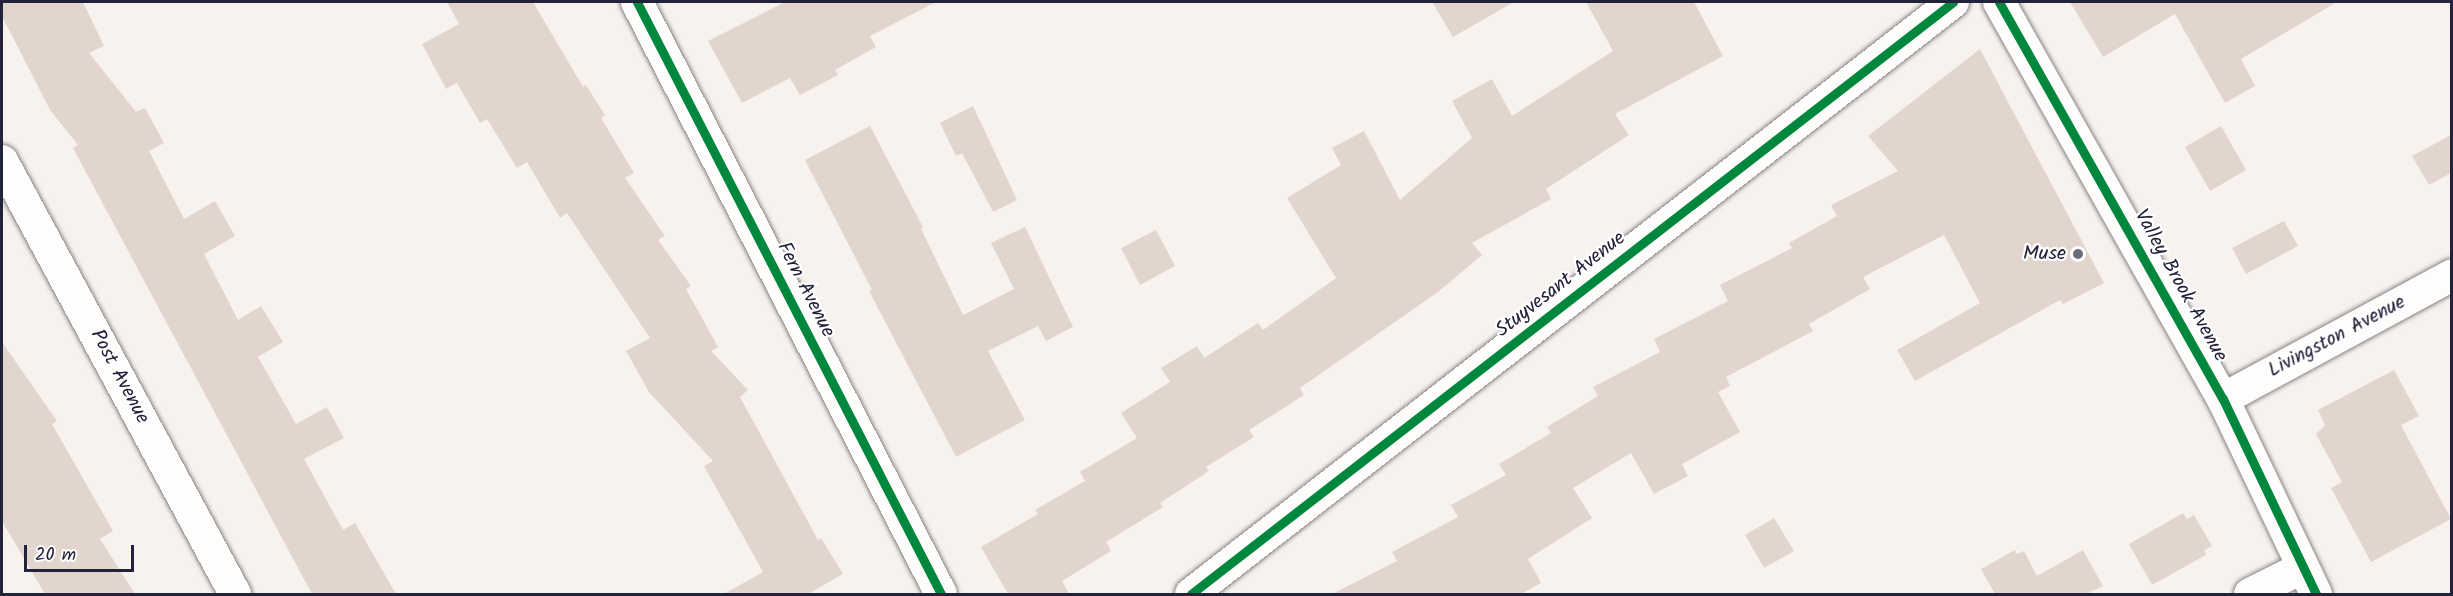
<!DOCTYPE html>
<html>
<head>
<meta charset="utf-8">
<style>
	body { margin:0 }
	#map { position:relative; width:2453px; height:596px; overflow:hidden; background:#f8f2ee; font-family:Kalam,sans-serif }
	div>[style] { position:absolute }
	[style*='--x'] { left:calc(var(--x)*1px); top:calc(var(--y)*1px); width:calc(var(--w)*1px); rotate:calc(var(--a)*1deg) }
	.building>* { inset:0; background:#e1d5ce }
	.roads { filter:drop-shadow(0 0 2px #878487) drop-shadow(0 0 2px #878487) }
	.minor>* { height:32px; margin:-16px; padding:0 16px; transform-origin:16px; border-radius:16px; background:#fefdfc }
	.cycleway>* { height:9px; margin:-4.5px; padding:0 4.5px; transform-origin:4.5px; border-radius:4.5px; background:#00873e }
	.dots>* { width:16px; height:16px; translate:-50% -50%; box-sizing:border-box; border:3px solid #fff; border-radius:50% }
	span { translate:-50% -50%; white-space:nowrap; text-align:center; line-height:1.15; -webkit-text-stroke:4.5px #fff; paint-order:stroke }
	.poi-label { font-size:20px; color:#22223b }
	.right { translate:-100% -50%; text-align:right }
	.street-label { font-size:20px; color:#22223b }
	.frame { position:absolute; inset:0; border:3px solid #22223b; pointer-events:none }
	.scale { position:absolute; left:24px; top:545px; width:110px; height:27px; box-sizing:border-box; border:3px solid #22223b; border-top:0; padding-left:8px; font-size:18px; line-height:21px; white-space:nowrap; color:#22223b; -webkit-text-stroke:4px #fff; paint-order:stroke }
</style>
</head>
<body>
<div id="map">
	<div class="building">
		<i style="clip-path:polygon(2px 2px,83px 2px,104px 46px,89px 53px,136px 112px,145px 108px,164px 143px,149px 151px,184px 219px,215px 201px,235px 236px,204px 254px,238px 320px,261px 306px,283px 342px,258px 357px,296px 424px,327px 407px,344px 438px,304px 459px,343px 530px,355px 523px,396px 594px,312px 594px,73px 148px,78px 145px,50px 110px,2px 16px)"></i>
		<i style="clip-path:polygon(447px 2px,533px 2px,583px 87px,586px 85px,605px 115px,601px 118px,634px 173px,625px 178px,665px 236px,658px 240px,691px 286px,686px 289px,718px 347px,711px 351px,748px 390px,740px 397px,818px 540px,821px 538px,843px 574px,808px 594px,724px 594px,763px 572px,704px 466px,713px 461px,649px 392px,626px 351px,650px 338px,567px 213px,560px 218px,527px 162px,517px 168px,487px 119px,480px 123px,457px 83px,446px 89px,422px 44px,459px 24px)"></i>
		<i style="clip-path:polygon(785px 2px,936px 2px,870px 36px,876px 47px,835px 70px,838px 75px,800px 95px,790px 78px,742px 103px,708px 41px)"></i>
		<i style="clip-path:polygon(1432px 2px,1514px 2px,1453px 37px)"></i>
		<i style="clip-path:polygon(1586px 2px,1694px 2px,1723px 56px,1615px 114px,1629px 135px,1546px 189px,1551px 199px,1472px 243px,1482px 255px,1438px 292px,1300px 388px,1304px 395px,1249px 430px,1254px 437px,1206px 467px,1209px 471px,1160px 503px,1163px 507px,1106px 542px,1111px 551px,1062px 581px,1069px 594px,1008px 594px,981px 547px,1038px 514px,1035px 510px,1085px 481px,1080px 472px,1137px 438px,1121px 413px,1170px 382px,1161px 368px,1197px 346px,1204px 358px,1258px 323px,1263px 330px,1336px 278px,1287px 198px,1341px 165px,1332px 148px,1364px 131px,1400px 200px,1472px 138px,1452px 101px,1492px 79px,1512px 116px,1613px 51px)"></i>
		<i style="clip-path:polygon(2070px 2px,2337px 2px,2241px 59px,2255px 86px,2225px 103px,2175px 14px,2103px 57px)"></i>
		<i style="clip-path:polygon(1980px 49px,2104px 283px,2063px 304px,2060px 300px,1915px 381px,1897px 350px,1980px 303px,1944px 235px,1863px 277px,1870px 289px,1809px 324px,1813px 331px,1726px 377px,1730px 386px,1718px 392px,1740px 432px,1682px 464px,1688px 476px,1654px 494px,1631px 453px,1573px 488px,1592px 518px,1528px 559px,1541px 583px,1521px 594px,1332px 594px,1397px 561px,1392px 552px,1458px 517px,1451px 505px,1506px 475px,1499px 464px,1551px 433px,1547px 427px,1598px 396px,1593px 387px,1660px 352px,1654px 339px,1728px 301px,1720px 285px,1792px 248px,1789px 243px,1837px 216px,1831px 205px,1898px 171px,1868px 136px)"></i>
		<i style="clip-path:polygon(973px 106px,1017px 200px,993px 212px,962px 153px,956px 156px,940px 123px)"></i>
		<i style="clip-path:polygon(870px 126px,923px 227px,921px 229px,963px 315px,1014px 289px,991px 243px,1025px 227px,1073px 327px,1046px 341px,1038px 326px,988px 351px,1025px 420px,956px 457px,869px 291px,872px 290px,805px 160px)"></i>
		<i style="clip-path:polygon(2221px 126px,2246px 170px,2210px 191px,2185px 147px)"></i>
		<i style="clip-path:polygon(2451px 135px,2451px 173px,2429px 185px,2412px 156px)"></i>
		<i style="clip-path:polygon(2284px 221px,2298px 246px,2246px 274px,2232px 248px)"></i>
		<i style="clip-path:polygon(1156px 230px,1175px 266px,1140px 285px,1121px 248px)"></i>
		<i style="clip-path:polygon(2px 342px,57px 421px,52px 424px,113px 531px,100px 539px,135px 594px,45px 594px,2px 521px)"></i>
		<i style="clip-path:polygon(2394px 370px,2419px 416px,2401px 425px,2451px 519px,2371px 562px,2331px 488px,2342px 482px,2316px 434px,2325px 425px,2318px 410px)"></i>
		<i style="clip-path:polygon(2183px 513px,2187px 519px,2194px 515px,2212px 546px,2204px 550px,2206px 555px,2152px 585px,2129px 544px)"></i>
		<i style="clip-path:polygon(1774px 518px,1794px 551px,1764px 568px,1745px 535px)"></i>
		<i style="clip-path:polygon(2015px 550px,2017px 554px,2024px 551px,2037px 576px,2083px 550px,2103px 586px,2086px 594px,1995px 594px,1981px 569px)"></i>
	</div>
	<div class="roads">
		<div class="minor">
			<i style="--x:637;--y:2;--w:665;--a:62.82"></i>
			<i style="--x:1999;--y:2;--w:456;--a:60.6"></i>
			<i style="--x:2223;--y:399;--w:216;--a:64.5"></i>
			<i style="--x:2;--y:161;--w:492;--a:61.7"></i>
			<i style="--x:2223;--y:399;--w:260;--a:-28.4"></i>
			<i style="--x:1191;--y:594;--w:965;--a:-37.84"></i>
			<i style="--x:2250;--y:594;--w:58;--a:-26.6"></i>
		</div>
	</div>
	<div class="cycleway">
		<i style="--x:637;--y:2;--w:665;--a:62.82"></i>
		<i style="--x:1999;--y:2;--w:456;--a:60.6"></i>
		<i style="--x:2223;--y:399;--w:216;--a:64.5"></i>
		<i style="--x:1191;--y:594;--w:965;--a:-37.84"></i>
	</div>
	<div class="dots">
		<i style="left:2078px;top:254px;background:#6d6b7a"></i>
	</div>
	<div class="poi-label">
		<span class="right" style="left:2066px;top:254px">Muse</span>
	</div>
	<div class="street-label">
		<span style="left:1561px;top:285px;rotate:-38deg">Stuyvesant Avenue</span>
		<span style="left:2180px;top:286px;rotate:61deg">Valley Brook Avenue</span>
		<span style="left:805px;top:290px;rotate:63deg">Fern Avenue</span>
		<span style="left:2337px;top:337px;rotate:-28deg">Livingston Avenue</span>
		<span style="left:119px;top:377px;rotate:62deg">Post Avenue</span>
	</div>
	<div class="frame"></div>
	<div class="scale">20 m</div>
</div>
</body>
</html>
